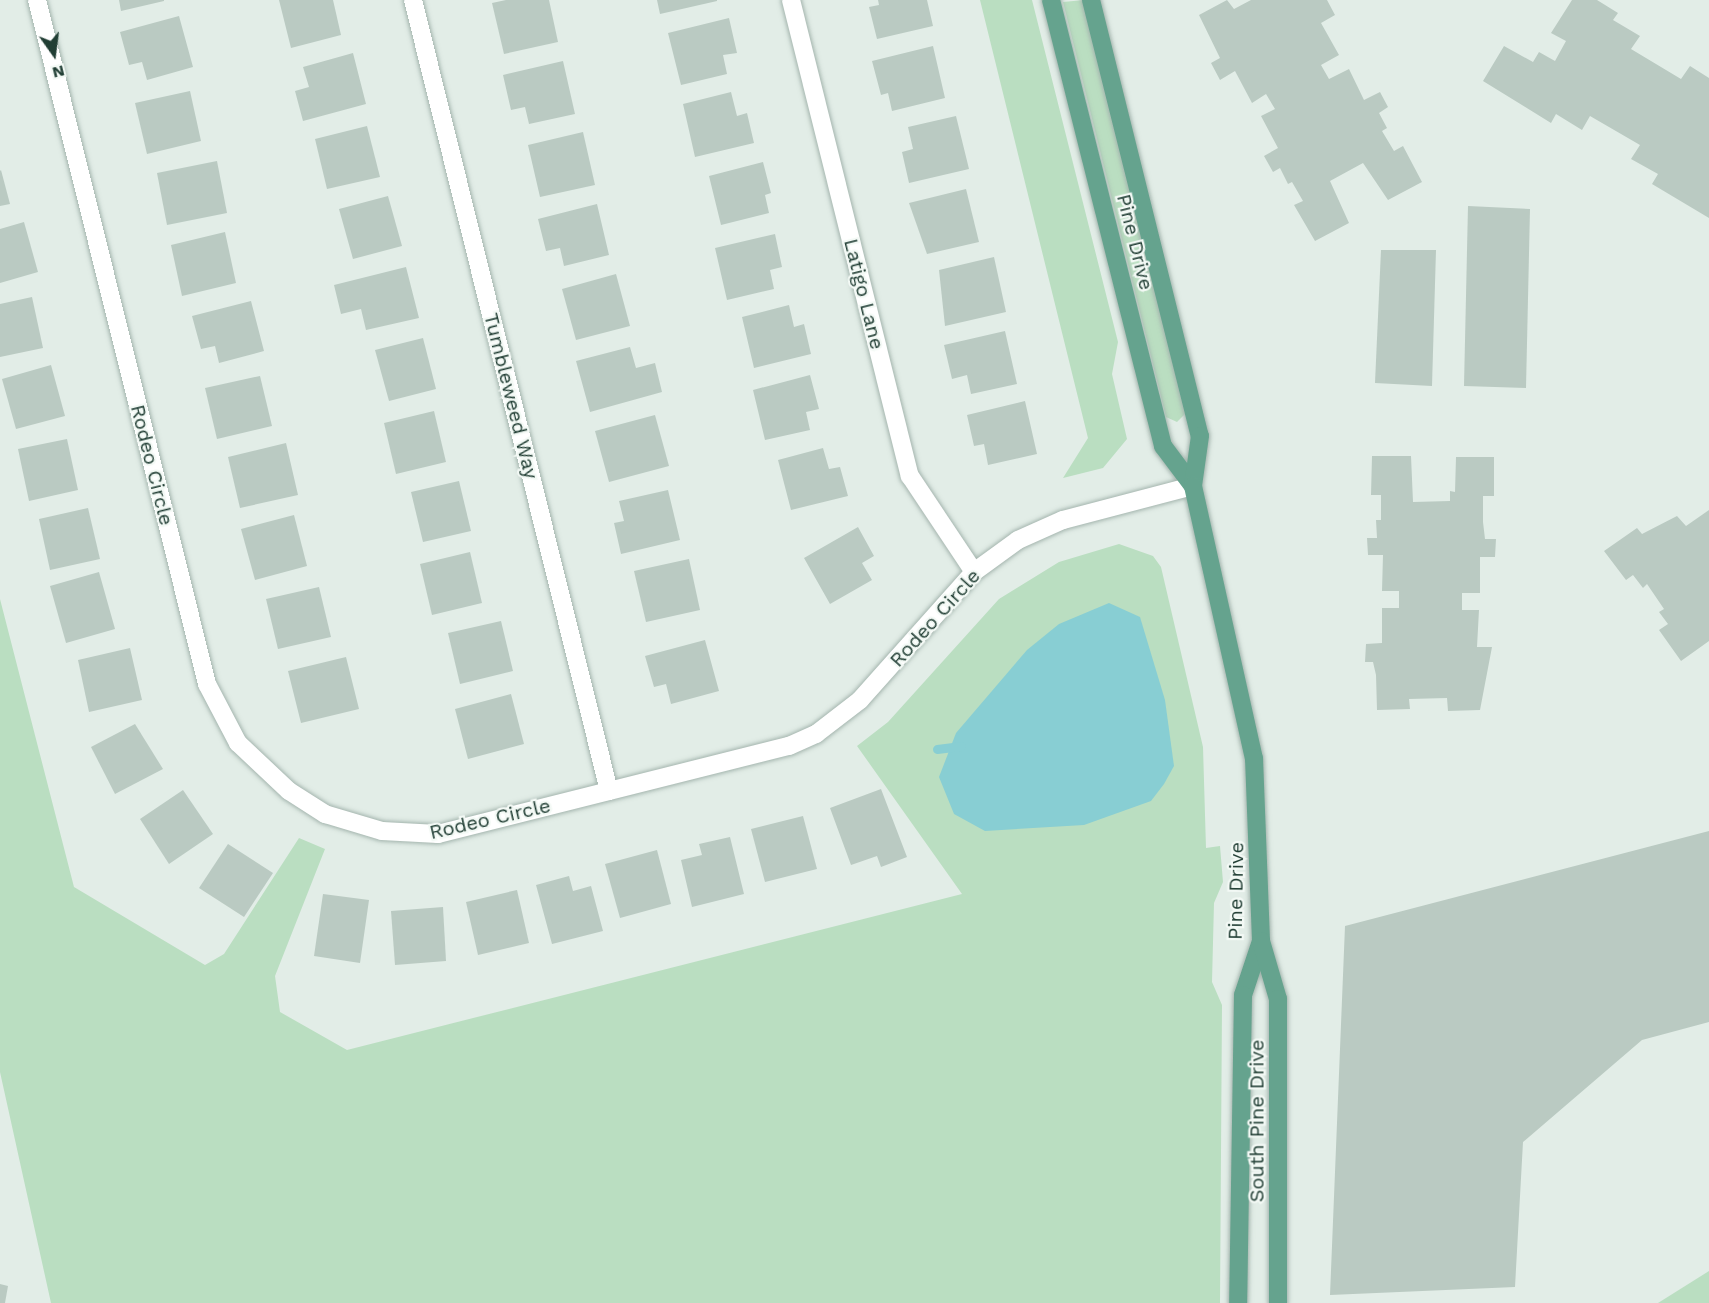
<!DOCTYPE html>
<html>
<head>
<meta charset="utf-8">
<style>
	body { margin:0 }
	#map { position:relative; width:1709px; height:1303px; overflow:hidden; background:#e2ede7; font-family:"Work Sans",sans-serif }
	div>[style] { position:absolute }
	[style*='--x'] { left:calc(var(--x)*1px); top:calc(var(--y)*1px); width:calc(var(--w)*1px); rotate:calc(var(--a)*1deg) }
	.green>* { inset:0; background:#badec1 }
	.water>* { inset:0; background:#88ced3 }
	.stream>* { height:9px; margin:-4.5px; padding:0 4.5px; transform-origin:4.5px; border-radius:4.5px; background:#88ced3 }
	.building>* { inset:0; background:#bacac2 }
	.roads { filter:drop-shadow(0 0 2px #a4b5ae) drop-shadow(0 0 2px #a4b5ae) }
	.minor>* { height:18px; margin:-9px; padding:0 9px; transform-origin:9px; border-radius:9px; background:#fff }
	.major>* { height:18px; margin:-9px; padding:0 9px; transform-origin:9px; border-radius:9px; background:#65a38e }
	span { translate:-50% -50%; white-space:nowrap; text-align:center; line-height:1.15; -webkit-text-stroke:4.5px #f3f9f5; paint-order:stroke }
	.street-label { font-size:20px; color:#213e34 }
	.north { position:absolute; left:24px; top:24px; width:60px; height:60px; -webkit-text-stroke:4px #f3f9f5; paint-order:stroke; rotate:166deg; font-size:16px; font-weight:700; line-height:24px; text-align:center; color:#213e34 }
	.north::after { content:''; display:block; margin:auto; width:21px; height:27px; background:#213e34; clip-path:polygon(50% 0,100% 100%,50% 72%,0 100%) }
</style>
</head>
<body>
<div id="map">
	<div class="green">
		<i style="clip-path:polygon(980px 0,1032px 0,1118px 342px,1112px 374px,1127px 439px,1103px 468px,1063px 478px,1088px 438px)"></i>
		<i style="clip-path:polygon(1084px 0,1185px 414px,1177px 422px,1166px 417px,1063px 2px)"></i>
		<i style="clip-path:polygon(1119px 544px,1153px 556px,1161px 567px,1203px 747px,1206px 848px,1220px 846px,1223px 882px,1214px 903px,1212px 982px,1222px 1005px,1220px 1303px,51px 1303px,0 1072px,0 599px,74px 887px,205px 965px,224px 954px,299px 838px,325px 849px,275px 976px,280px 1012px,347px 1050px,962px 894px,857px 746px,888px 722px,999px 599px,1059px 562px)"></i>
		<i style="clip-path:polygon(1709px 1271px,1709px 1303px,1658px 1303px)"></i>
	</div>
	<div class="water">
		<i style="clip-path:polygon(1109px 603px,1140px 617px,1165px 700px,1174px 766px,1164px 784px,1151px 801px,1084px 825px,985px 831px,954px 814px,939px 777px,956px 733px,1027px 650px,1059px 624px)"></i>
	</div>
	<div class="stream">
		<i style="--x:937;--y:749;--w:24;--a:-7"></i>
	</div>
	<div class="building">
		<i style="clip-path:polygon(119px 0,164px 0,164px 1px,121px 11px)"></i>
		<i style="clip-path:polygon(279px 0,333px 0,341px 35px,291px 48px)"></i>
		<i style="clip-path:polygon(506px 0,549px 0,558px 42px,504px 54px,492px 3px)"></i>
		<i style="clip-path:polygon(657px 0,717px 0,717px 1px,660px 14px)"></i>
		<i style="clip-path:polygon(878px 0,927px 0,933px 26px,877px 39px,869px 7px,879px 5px)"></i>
		<i style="clip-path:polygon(1227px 0,1234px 9px,1251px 0,1327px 0,1335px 15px,1321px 23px,1339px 55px,1321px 65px,1329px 79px,1349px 69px,1364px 100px,1380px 92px,1388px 107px,1379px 113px,1387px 128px,1382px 131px,1394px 151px,1403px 146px,1422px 182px,1388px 200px,1363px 163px,1330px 181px,1349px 223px,1315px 241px,1294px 205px,1303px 201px,1292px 182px,1288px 184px,1280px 168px,1273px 172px,1264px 156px,1278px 148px,1261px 116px,1275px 109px,1266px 94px,1252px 103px,1235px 71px,1220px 80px,1211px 63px,1220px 58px,1199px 15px)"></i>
		<i style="clip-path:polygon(1572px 0,1597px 0,1618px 13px,1613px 20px,1640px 36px,1631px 49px,1681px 79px,1690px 66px,1709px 78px,1709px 218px,1652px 184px,1658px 174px,1631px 159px,1640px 145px,1590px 116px,1582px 130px,1556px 114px,1551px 123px,1483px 81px,1504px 46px,1533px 62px,1539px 52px,1555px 61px,1566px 41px,1551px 33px)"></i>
		<i style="clip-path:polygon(179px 16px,193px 67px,147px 80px,142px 62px,129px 65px,120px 32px)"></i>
		<i style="clip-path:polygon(729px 18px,737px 53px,723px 55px,727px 74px,681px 85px,668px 33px)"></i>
		<i style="clip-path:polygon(933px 46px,945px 98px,892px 111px,888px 93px,881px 95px,872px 61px)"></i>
		<i style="clip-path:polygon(353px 53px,366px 104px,303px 121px,295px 91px,309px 87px,303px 67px)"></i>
		<i style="clip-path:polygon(563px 61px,575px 114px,529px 124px,525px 107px,511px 110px,503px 75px)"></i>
		<i style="clip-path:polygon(190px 91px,201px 141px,147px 154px,135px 103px)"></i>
		<i style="clip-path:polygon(731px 92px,737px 116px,747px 113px,754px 143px,695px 157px,683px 104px)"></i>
		<i style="clip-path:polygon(956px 116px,969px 169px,909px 183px,902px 152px,913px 149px,908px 127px)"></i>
		<i style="clip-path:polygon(367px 126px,380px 177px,327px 189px,315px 139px)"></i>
		<i style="clip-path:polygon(583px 132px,595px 185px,540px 197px,528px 145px)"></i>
		<i style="clip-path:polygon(217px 161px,227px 213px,167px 225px,157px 173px)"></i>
		<i style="clip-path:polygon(763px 162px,771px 193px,765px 195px,769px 213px,721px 225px,709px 176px)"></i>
		<i style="clip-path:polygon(1px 170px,10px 204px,0 206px,0 171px)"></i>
		<i style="clip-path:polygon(966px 189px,979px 242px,927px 254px,909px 203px)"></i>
		<i style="clip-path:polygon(388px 196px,402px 246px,353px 259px,339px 209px)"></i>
		<i style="clip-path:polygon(597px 204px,609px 255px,564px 266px,560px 248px,546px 251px,538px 219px)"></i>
		<i style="clip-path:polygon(1468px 206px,1530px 209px,1526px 388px,1464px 386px)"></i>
		<i style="clip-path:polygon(24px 222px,38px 272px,0 283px,0 229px)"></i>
		<i style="clip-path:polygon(225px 232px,236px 283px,182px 296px,171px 245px)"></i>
		<i style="clip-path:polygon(775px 234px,782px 267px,770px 270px,774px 289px,727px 300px,715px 248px)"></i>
		<i style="clip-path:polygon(1381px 250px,1436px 250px,1432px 386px,1375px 383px)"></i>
		<i style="clip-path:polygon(994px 257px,1006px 312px,945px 326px,939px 270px)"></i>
		<i style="clip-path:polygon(406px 267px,419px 318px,366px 330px,361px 309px,341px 314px,334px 285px)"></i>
		<i style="clip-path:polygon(616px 274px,630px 326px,576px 340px,562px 289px)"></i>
		<i style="clip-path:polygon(32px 297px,43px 348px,0 357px,0 304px)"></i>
		<i style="clip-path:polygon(251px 301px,264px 351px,219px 363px,215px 346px,201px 349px,192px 316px)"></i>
		<i style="clip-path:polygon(789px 305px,794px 327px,804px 324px,811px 354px,754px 368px,742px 317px)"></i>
		<i style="clip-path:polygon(1005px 331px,1017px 384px,971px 394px,967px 375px,952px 379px,944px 345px)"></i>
		<i style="clip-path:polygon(423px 338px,436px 389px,389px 401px,375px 350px)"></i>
		<i style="clip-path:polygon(630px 347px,636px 368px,655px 363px,662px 392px,590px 412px,576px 361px)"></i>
		<i style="clip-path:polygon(51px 365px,65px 416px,16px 429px,2px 379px)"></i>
		<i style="clip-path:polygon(810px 375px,819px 409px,806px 412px,810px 430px,765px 440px,753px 390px)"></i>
		<i style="clip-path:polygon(260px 376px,272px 426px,217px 439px,205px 388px)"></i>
		<i style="clip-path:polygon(1025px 401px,1037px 454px,988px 465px,984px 444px,974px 446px,967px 415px)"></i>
		<i style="clip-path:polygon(434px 411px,446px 462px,396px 474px,384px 423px)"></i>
		<i style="clip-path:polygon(655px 415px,669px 466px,609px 482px,595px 431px)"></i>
		<i style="clip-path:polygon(67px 439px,78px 490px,29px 501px,18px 449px)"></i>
		<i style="clip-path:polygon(286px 443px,298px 495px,240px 508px,228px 457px)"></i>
		<i style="clip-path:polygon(823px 448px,829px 469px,840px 467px,848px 496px,791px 510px,778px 460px)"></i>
		<i style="clip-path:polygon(1372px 456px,1411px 456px,1413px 502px,1450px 501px,1450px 491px,1455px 492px,1456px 457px,1494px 457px,1494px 496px,1483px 496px,1483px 522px,1485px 539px,1496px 539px,1495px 557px,1480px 557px,1480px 593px,1462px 593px,1462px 610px,1479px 610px,1477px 647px,1492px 647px,1480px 710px,1448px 711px,1447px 698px,1409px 699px,1410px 709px,1377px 710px,1376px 675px,1373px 662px,1365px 662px,1366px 644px,1382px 643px,1382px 608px,1399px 608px,1399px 591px,1382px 591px,1383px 555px,1368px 555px,1367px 538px,1377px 538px,1376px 520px,1381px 520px,1381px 495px,1371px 495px)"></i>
		<i style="clip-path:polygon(459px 481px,471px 531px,423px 542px,411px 492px)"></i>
		<i style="clip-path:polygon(668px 490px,680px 540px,621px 554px,614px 523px,624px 521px,619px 501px)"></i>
		<i style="clip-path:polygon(88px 508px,100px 559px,50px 570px,39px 519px)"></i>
		<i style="clip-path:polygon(1709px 510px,1709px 641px,1681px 661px,1659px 630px,1668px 624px,1659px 612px,1664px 609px,1647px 584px,1643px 588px,1633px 575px,1626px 580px,1604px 551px,1637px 528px,1642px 534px,1677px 516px,1686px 526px)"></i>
		<i style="clip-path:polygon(294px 515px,307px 566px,255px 580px,241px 529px)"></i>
		<i style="clip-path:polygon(858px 527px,874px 556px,862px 563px,872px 580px,830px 604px,804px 558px)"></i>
		<i style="clip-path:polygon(470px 552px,482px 603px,432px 615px,420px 564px)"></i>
		<i style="clip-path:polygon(689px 559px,700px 610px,646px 622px,634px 571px)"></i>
		<i style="clip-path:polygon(99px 572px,115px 629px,66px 643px,50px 586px)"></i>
		<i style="clip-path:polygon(319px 587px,331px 637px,278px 649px,266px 599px)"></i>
		<i style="clip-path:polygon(501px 621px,513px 671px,460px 684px,448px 633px)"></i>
		<i style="clip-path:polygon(705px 640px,719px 691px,671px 704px,666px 684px,654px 687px,645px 656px)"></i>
		<i style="clip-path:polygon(130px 648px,142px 700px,89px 712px,78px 660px)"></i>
		<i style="clip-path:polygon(346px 657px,359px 709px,301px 723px,288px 671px)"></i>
		<i style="clip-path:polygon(511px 694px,524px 744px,468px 759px,455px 709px)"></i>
		<i style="clip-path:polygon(135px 724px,163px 769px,115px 794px,91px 747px)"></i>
		<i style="clip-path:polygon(881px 789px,907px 857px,881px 867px,877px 856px,851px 865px,830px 808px)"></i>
		<i style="clip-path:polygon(183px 790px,213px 834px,169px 864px,140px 819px)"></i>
		<i style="clip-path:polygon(803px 816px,817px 869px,765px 882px,751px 829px)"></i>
		<i style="clip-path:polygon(1709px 831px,1709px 1022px,1642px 1040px,1523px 1142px,1515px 1287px,1330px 1295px,1345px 926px)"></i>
		<i style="clip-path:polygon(730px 837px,744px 894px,692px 907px,681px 860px,702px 855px,699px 844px)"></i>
		<i style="clip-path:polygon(228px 844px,273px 873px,244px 917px,199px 888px)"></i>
		<i style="clip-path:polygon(657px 850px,671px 904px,620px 918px,605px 864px)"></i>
		<i style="clip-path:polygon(569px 876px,573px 891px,591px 886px,603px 931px,552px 944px,536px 885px)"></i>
		<i style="clip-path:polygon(517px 890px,529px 943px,478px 955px,466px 902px)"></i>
		<i style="clip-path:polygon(323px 894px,369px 900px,360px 963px,314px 956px)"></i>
		<i style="clip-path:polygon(443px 907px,446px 961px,395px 965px,391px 911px)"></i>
		<i style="clip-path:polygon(0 1284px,8px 1286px,5px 1303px,0 1303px)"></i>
	</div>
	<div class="roads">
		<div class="minor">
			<i style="--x:37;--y:0;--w:705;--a:76.04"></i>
			<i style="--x:207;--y:684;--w:67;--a:62.3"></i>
			<i style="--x:238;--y:743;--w:70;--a:43.3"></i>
			<i style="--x:289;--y:791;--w:43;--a:32.6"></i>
			<i style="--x:325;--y:814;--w:59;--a:16.6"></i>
			<i style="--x:382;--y:831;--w:56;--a:3.1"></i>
			<i style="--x:438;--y:834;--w:362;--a:-14.1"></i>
			<i style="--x:789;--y:746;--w:30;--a:-24"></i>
			<i style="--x:816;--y:734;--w:56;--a:-37.7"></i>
			<i style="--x:860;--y:700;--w:171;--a:-48.3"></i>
			<i style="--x:974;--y:572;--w:54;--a:-36"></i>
			<i style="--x:1018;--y:540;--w:49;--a:-24"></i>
			<i style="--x:1063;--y:520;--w:134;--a:-14.7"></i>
			<i style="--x:413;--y:0;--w:815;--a:76.08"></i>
			<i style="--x:791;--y:0;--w:491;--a:76"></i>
			<i style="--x:910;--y:476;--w:115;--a:56.3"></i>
		</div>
		<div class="major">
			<i style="--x:1051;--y:0;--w:460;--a:75.9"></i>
			<i style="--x:1163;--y:446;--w:50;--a:53.1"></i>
			<i style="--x:1091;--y:0;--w:449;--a:76"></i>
			<i style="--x:1200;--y:436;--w:50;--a:98"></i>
			<i style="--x:1193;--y:486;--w:279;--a:77.4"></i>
			<i style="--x:1254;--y:758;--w:183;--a:87.8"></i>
			<i style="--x:1261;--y:941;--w:57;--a:108.4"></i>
			<i style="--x:1243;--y:995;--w:308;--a:90.9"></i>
			<i style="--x:1261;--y:941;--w:60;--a:73.7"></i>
			<i style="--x:1278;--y:999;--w:304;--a:90"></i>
		</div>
	</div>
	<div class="street-label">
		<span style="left:1135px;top:242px;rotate:76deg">Pine Drive</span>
		<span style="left:864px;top:294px;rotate:76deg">Latigo Lane</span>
		<span style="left:511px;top:396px;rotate:76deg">Tumbleweed Way</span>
		<span style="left:152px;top:465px;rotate:76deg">Rodeo Circle</span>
		<span style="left:935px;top:618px;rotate:-48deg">Rodeo Circle</span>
		<span style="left:490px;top:819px;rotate:-13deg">Rodeo Circle</span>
		<span style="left:1236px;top:891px;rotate:-89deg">Pine Drive</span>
		<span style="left:1257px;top:1121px;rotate:-90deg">South Pine Drive</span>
	</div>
	<div class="north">N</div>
</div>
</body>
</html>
